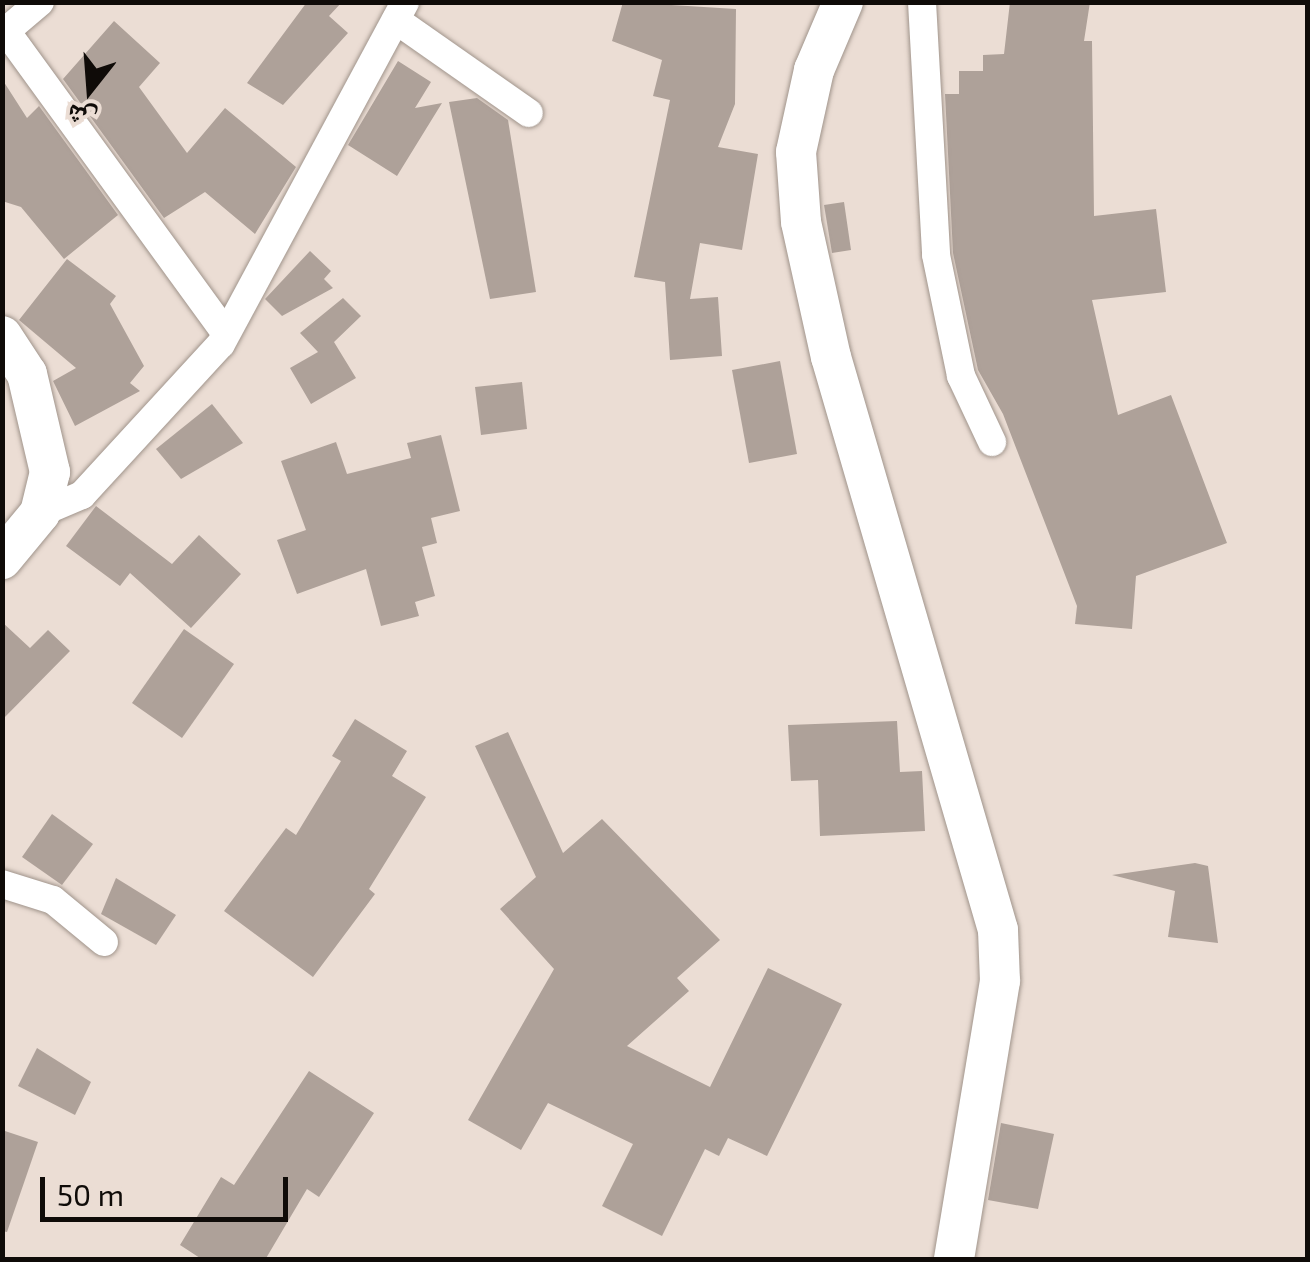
<!DOCTYPE html>
<html>
<head>
<meta charset="utf-8">
<style>
	body { margin:0 }
	#map { position:relative; width:1310px; height:1262px; overflow:hidden; background:#ebddd4; font-family:"Exo 2","Noto Naskh Arabic",sans-serif }
	div>[style] { position:absolute }
	[style*='--x'] { left:calc(var(--x)*1px); top:calc(var(--y)*1px); width:calc(var(--w)*1px); rotate:calc(var(--a)*1deg) }
	.building>* { inset:0; background:#aea199 }
	.roads { filter:drop-shadow(0 0 2px #a0948b) drop-shadow(0 0 2px #a0948b) }
	.street>* { height:28px; margin:-14px; padding:0 14px; transform-origin:14px; border-radius:14px; background:#fff }
	.secondary>* { height:40px; margin:-20px; padding:0 20px; transform-origin:20px; border-radius:20px; background:#fff }
	span { translate:-50% -50%; white-space:nowrap; text-align:center; line-height:1.15; -webkit-text-stroke:8px #ebddd4; paint-order:stroke }
	.frame { position:absolute; inset:0; border:5px solid #0f0b08; pointer-events:none }
	.north { position:absolute; left:40px; top:40px; width:100px; height:100px; -webkit-text-stroke:8px #ebddd4; paint-order:stroke; rotate:197deg; font-size:28px; font-weight:700; line-height:40px; text-align:center; color:#0f0b08 }
	.north::after { content:''; display:block; margin:auto; width:35px; height:45px; background:#0f0b08; clip-path:polygon(50% 0,100% 100%,50% 72%,0 100%) }
	.scale { position:absolute; left:40px; top:1177px; width:248px; height:45px; box-sizing:border-box; border:5px solid #0f0b08; border-top:0; padding-left:12px; font-size:30px; line-height:35px; white-space:nowrap; color:#0f0b08; -webkit-text-stroke:8px #ebddd4; paint-order:stroke }
</style>
</head>
<body>
<div id="map">
	<div class="building">
		<i style="clip-path:polygon(307px 2px,342px 2px,329px 16px,348px 33px,283px 105px,247px 83px)"></i>
		<i style="clip-path:polygon(623px 2px,736px 9px,735px 104px,718px 147px,758px 154px,742px 250px,700px 243px,690px 299px,718px 297px,722px 356px,670px 360px,665px 282px,634px 277px,670px 100px,653px 96px,662px 60px,612px 41px)"></i>
		<i style="clip-path:polygon(1010px 2px,1090px 2px,1084px 41px,1092px 41px,1094px 216px,1156px 209px,1166px 292px,1092px 300px,1118px 415px,1171px 395px,1227px 543px,1136px 576px,1132px 629px,1075px 624px,1077px 606px,1003px 414px,978px 370px,953px 253px,945px 94px,959px 94px,959px 71px,983px 71px,983px 55px,1004px 54px)"></i>
		<i style="clip-path:polygon(114px 21px,160px 63px,139px 87px,187px 153px,225px 108px,296px 167px,255px 234px,205px 192px,164px 218px,63px 79px)"></i>
		<i style="clip-path:polygon(398px 61px,431px 82px,415px 108px,442px 103px,397px 176px,348px 145px)"></i>
		<i style="clip-path:polygon(2px 79px,27px 118px,39px 106px,118px 215px,64px 259px,21px 207px,2px 201px)"></i>
		<i style="clip-path:polygon(477px 98px,508px 120px,536px 292px,490px 299px,449px 102px)"></i>
		<i style="clip-path:polygon(844px 202px,851px 250px,832px 253px,824px 205px)"></i>
		<i style="clip-path:polygon(310px 251px,331px 271px,324px 279px,333px 288px,282px 316px,265px 299px)"></i>
		<i style="clip-path:polygon(67px 259px,116px 296px,110px 304px,144px 366px,130px 383px,140px 391px,75px 426px,53px 381px,76px 368px,19px 320px)"></i>
		<i style="clip-path:polygon(343px 298px,361px 316px,334px 342px,356px 378px,311px 404px,290px 368px,318px 352px,300px 333px)"></i>
		<i style="clip-path:polygon(780px 361px,797px 454px,749px 463px,732px 370px)"></i>
		<i style="clip-path:polygon(522px 382px,527px 429px,481px 435px,475px 387px)"></i>
		<i style="clip-path:polygon(212px 404px,243px 443px,181px 479px,156px 449px)"></i>
		<i style="clip-path:polygon(441px 435px,460px 511px,431px 518px,437px 543px,422px 547px,435px 596px,415px 602px,419px 616px,381px 626px,366px 569px,297px 594px,277px 540px,306px 530px,281px 461px,336px 442px,347px 474px,411px 458px,407px 443px)"></i>
		<i style="clip-path:polygon(96px 506px,172px 564px,199px 535px,241px 574px,191px 628px,130px 573px,120px 586px,66px 546px)"></i>
		<i style="clip-path:polygon(2px 622px,30px 648px,48px 630px,70px 651px,2px 720px)"></i>
		<i style="clip-path:polygon(184px 629px,234px 664px,182px 738px,132px 703px)"></i>
		<i style="clip-path:polygon(355px 719px,407px 751px,392px 776px,426px 797px,369px 889px,375px 894px,313px 977px,224px 911px,286px 828px,296px 835px,341px 761px,332px 756px)"></i>
		<i style="clip-path:polygon(897px 721px,900px 772px,922px 771px,925px 831px,820px 836px,818px 780px,791px 781px,788px 725px)"></i>
		<i style="clip-path:polygon(508px 732px,563px 853px,602px 819px,720px 940px,677px 978px,689px 991px,627px 1046px,710px 1087px,768px 968px,842px 1004px,767px 1156px,728px 1138px,719px 1156px,705px 1149px,662px 1236px,602px 1206px,633px 1144px,548px 1103px,521px 1150px,468px 1120px,554px 969px,500px 909px,536px 877px,475px 746px)"></i>
		<i style="clip-path:polygon(52px 814px,93px 844px,62px 885px,22px 857px)"></i>
		<i style="clip-path:polygon(1195px 863px,1208px 866px,1218px 943px,1168px 937px,1175px 891px,1112px 875px)"></i>
		<i style="clip-path:polygon(116px 878px,176px 915px,156px 945px,101px 914px)"></i>
		<i style="clip-path:polygon(37px 1048px,91px 1082px,75px 1115px,18px 1086px)"></i>
		<i style="clip-path:polygon(309px 1071px,374px 1113px,319px 1197px,307px 1189px,265px 1260px,203px 1260px,180px 1245px,221px 1177px,234px 1185px)"></i>
		<i style="clip-path:polygon(1001px 1123px,1054px 1134px,1038px 1209px,988px 1200px)"></i>
		<i style="clip-path:polygon(2px 1130px,38px 1142px,7px 1232px,2px 1231px)"></i>
	</div>
	<div class="roads">
		<div class="street">
			<i style="--x:40;--y:2;--w:45;--a:139.5"></i>
			<i style="--x:6;--y:31;--w:374;--a:54"></i>
			<i style="--x:922;--y:2;--w:253;--a:86.8"></i>
			<i style="--x:936;--y:255;--w:124;--a:78.3"></i>
			<i style="--x:961;--y:376;--w:73;--a:64.8"></i>
			<i style="--x:396;--y:20;--w:162;--a:35"></i>
			<i style="--x:40;--y:513;--w:46;--a:-23.2"></i>
			<i style="--x:82;--y:495;--w:205;--a:-47.4"></i>
			<i style="--x:221;--y:344;--w:388;--a:-61.7"></i>
			<i style="--x:2;--y:884;--w:53;--a:17.4"></i>
			<i style="--x:53;--y:900;--w:66;--a:39.5"></i>
		</div>
		<div class="secondary">
			<i style="--x:843;--y:2;--w:74;--a:113.1"></i>
			<i style="--x:814;--y:70;--w:84;--a:102.4"></i>
			<i style="--x:796;--y:152;--w:70;--a:85.9"></i>
			<i style="--x:801;--y:222;--w:138;--a:77.5"></i>
			<i style="--x:831;--y:357;--w:597;--a:73.75"></i>
			<i style="--x:998;--y:930;--w:51;--a:87.8"></i>
			<i style="--x:1000;--y:981;--w:283;--a:99.4"></i>
			<i style="--x:2;--y:336;--w:45;--a:56.7"></i>
			<i style="--x:27;--y:374;--w:101;--a:76.8"></i>
			<i style="--x:50;--y:472;--w:42;--a:103.7"></i>
			<i style="--x:40;--y:513;--w:60;--a:129.6"></i>
		</div>
	</div>
	<div class="frame"></div>
	<div class="north">ش</div>
	<div class="scale">50 m</div>
</div>
</body>
</html>
